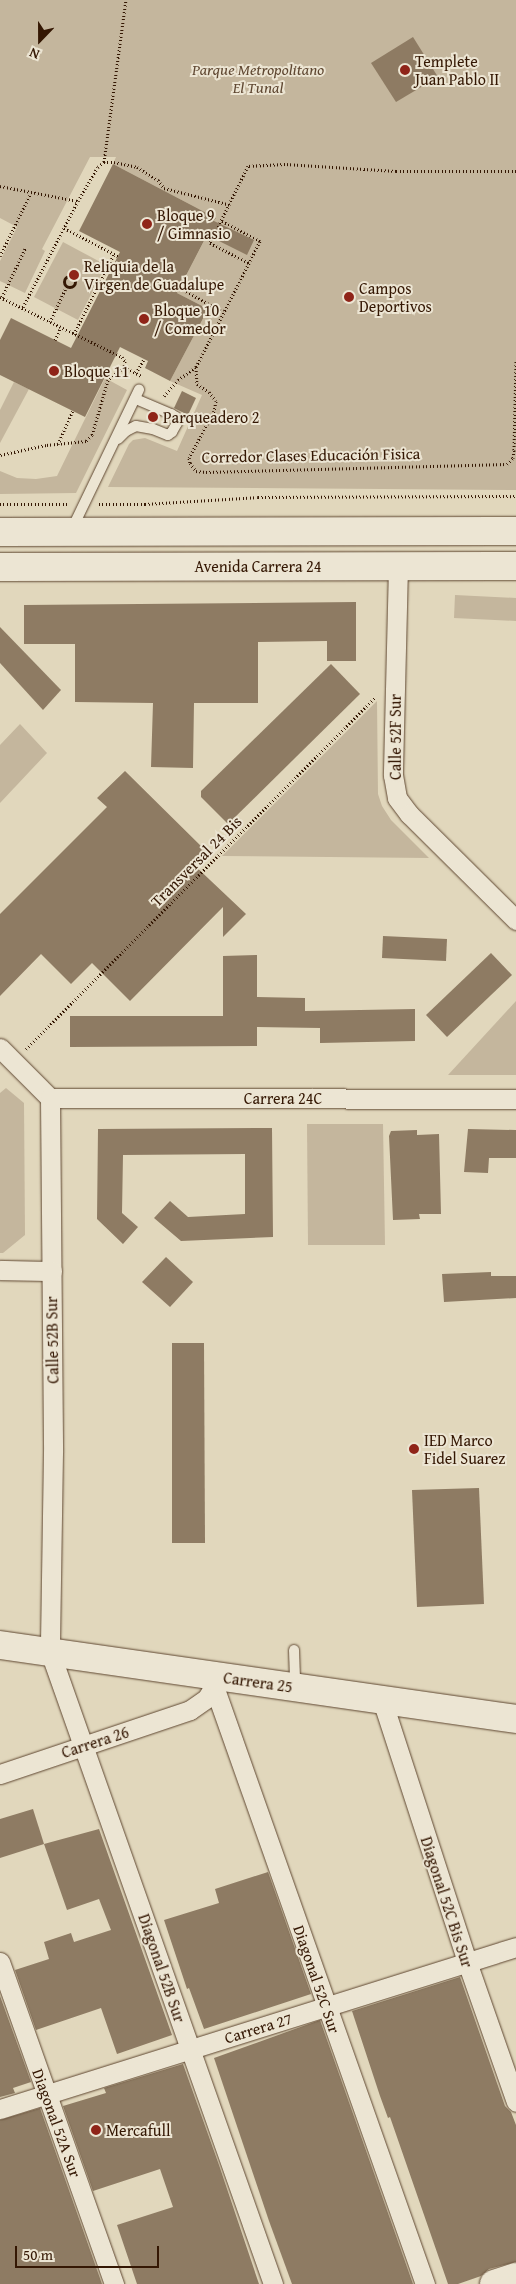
<!DOCTYPE html>
<html>
<head>
<meta charset="utf-8">
<style>
	body { margin:0 }
	#map { position:relative; width:516px; height:2284px; overflow:hidden; background:#e1d7bc; font-family:"Gentium Book Plus",serif }
	div>[style] { position:absolute }
	[style*='--x'] { left:calc(var(--x)*1px); top:calc(var(--y)*1px); width:calc(var(--w)*1px); rotate:calc(var(--a)*1deg) }
	.green>* { inset:0; background:#c4b69d }
	.building>* { inset:0; background:#8e7b63 }
	.path>* { height:3px; margin-top:-1.5px; transform-origin:0; background:repeating-linear-gradient(90deg,#341703 0 1px,transparent 0 3.5px) }
	.path>.ring { margin:-1.5px; padding:0; box-sizing:content-box; background:none; border:3px solid #341703; border-radius:50% }
	.roads { filter:drop-shadow(0 0 1px #5f4731) drop-shadow(0 0 1px #5f4731) }
	.lane>* { height:10px; margin:-5px; padding:0 5px; transform-origin:5px; border-radius:5px; background:#ece5d3 }
	.street>* { height:19px; margin:-9.5px; padding:0 9.5px; transform-origin:9.5px; border-radius:9.5px; background:#ece5d3 }
	.secondary>* { height:28px; margin:-14px; padding:0 14px; transform-origin:14px; border-radius:14px; background:#ece5d3 }
	.dots>* { width:14px; height:14px; translate:-50% -50%; box-sizing:border-box; border:2px solid #ece5d3; border-radius:50% }
	span { translate:-50% -50%; white-space:nowrap; text-align:center; line-height:1.15; -webkit-text-stroke:4px #ece5d3; paint-order:stroke }
	.poi-label { font-size:16px; color:#341703 }
	.left { translate:0 -50%; text-align:left }
	.park-label { font-size:16px; color:#5f4731; font-style:italic }
	.street-label { font-size:16px; color:#341703 }
	.north { position:absolute; left:15px; top:15px; width:50px; height:50px; -webkit-text-stroke:4px #ece5d3; paint-order:stroke; rotate:202deg; font-size:14px; font-weight:700; line-height:20px; text-align:center; color:#341703 }
	.north::after { content:''; display:block; margin:auto; width:18px; height:22px; background:#341703; clip-path:polygon(50% 0,100% 100%,50% 72%,0 100%) }
	.scale { position:absolute; left:15px; top:2246px; width:144px; height:22px; box-sizing:border-box; border:2px solid #341703; border-top:0; padding-left:6px; font-size:15px; line-height:18px; white-space:nowrap; color:#341703; -webkit-text-stroke:4px #ece5d3; paint-order:stroke }
</style>
</head>
<body>
<div id="map">
	<div class="green">
		<i style="clip-path:polygon(0 0,516px 0,516px 490px,108px 487px,129px 444px,133px 440px,145px 438px,177px 451px,202px 395px,170px 381px,208px 309px,177px 293px,216px 218px,113px 164px,116px 157px,90px 157px,42px 249px,45px 251px,25px 293px,0 281px,0 261px,17px 227px,0 218px)"></i>
		<i style="clip-path:polygon(63px 242px,106px 265px,78px 320px,34px 297px)"></i>
		<i style="clip-path:polygon(105px 378px,127px 390px,76px 493px,0 494px,0 471px,17px 478px,36px 479px,57px 476px)"></i>
		<i style="clip-path:polygon(14px 382px,29px 389px,0 443px,0 410px)"></i>
		<i style="clip-path:polygon(455px 595px,516px 598px,516px 621px,454px 618px)"></i>
		<i style="clip-path:polygon(377px 701px,378px 794px,382px 806px,391px 820px,429px 858px,222px 856px)"></i>
		<i style="clip-path:polygon(20px 724px,47px 753px,0 803px,0 745px)"></i>
		<i style="clip-path:polygon(516px 1001px,516px 1075px,448px 1075px)"></i>
		<i style="clip-path:polygon(6px 1088px,24px 1103px,25px 1235px,3px 1253px,0 1253px,0 1093px)"></i>
		<i style="clip-path:polygon(307px 1124px,383px 1124px,385px 1245px,308px 1245px)"></i>
	</div>
	<div class="building">
		<i style="clip-path:polygon(413px 37px,438px 77px,396px 102px,371px 63px)"></i>
		<i style="clip-path:polygon(113px 164px,216px 218px,214px 221px,254px 240px,247px 255px,207px 235px,177px 293px,208px 309px,170px 381px,145px 368px,148px 361px,120px 347px,85px 417px,0 375px,0 340px,11px 318px,71px 348px,120px 252px,79px 231px)"></i>
		<i style="clip-path:polygon(182px 391px,196px 398px,188px 415px,174px 408px)"></i>
		<i style="clip-path:polygon(356px 602px,356px 661px,327px 661px,327px 641px,258px 642px,258px 703px,194px 703px,193px 768px,151px 767px,153px 703px,75px 702px,75px 644px,24px 644px,24px 605px)"></i>
		<i style="clip-path:polygon(0 627px,61px 690px,43px 710px,0 663px)"></i>
		<i style="clip-path:polygon(331px 664px,360px 694px,228px 824px,201px 797px,201px 791px)"></i>
		<i style="clip-path:polygon(125px 771px,205px 850px,192px 863px,246px 914px,223px 937px,223px 907px,130px 1001px,92px 963px,71px 984px,41px 954px,0 996px,0 914px,107px 807px,97px 798px)"></i>
		<i style="clip-path:polygon(383px 936px,447px 939px,446px 961px,382px 958px)"></i>
		<i style="clip-path:polygon(491px 953px,512px 975px,447px 1037px,426px 1015px)"></i>
		<i style="clip-path:polygon(257px 955px,257px 997px,305px 998px,305px 1011px,415px 1009px,415px 1041px,320px 1043px,320px 1028px,257px 1027px,257px 1046px,70px 1047px,70px 1016px,223px 1016px,223px 956px)"></i>
		<i style="clip-path:polygon(272px 1128px,273px 1237px,181px 1241px,154px 1218px,170px 1201px,188px 1217px,245px 1214px,245px 1154px,123px 1155px,122px 1213px,138px 1227px,123px 1244px,97px 1219px,98px 1129px)"></i>
		<i style="clip-path:polygon(468px 1129px,516px 1130px,516px 1158px,489px 1158px,488px 1173px,464px 1172px)"></i>
		<i style="clip-path:polygon(417px 1130px,417px 1135px,439px 1134px,441px 1214px,419px 1214px,420px 1219px,393px 1220px,389px 1136px,391px 1131px)"></i>
		<i style="clip-path:polygon(166px 1257px,193px 1282px,170px 1307px,142px 1282px)"></i>
		<i style="clip-path:polygon(491px 1272px,491px 1276px,516px 1276px,516px 1298px,444px 1302px,442px 1274px)"></i>
		<i style="clip-path:polygon(172px 1343px,204px 1343px,205px 1543px,172px 1543px)"></i>
		<i style="clip-path:polygon(479px 1488px,484px 1604px,417px 1607px,412px 1490px)"></i>
		<i style="clip-path:polygon(33px 1809px,44px 1844px,0 1858px,0 1819px)"></i>
		<i style="clip-path:polygon(99px 1829px,172px 2035px,117px 2054px,101px 2008px,36px 2030px,15px 1970px,49px 1959px,44px 1942px,71px 1933px,74px 1942px,111px 1930px,99px 1899px,67px 1910px,44px 1844px)"></i>
		<i style="clip-path:polygon(268px 1872px,311px 1994px,204px 2029px,189px 1988px,187px 1989px,164px 1920px,219px 1903px,215px 1889px)"></i>
		<i style="clip-path:polygon(460px 1977px,505px 2106px,511px 2112px,516px 2125px,516px 2262px,489px 2269px,481px 2276px,458px 2284px,448px 2284px,390px 2117px,388px 2118px,380px 2096px,352px 2011px)"></i>
		<i style="clip-path:polygon(0 1996px,31px 2082px,13px 2088px,15px 2093px,0 2097px)"></i>
		<i style="clip-path:polygon(320px 2020px,413px 2284px,292px 2284px,269px 2221px,214px 2058px)"></i>
		<i style="clip-path:polygon(183px 2064px,219px 2165px,259px 2284px,137px 2284px,117px 2225px,173px 2207px,160px 2169px,93px 2191px,63px 2106px,106px 2093px,104px 2088px)"></i>
		<i style="clip-path:polygon(40px 2108px,102px 2284px,0 2284px,0 2120px)"></i>
	</div>
	<div class="path">
		<i style="--x:104;--y:162;--w:163;--a:-82.3"></i>
		<i style="--x:516;--y:171;--w:120;--a:180"></i>
		<i style="--x:396;--y:171;--w:111;--a:-176.4"></i>
		<i style="--x:285;--y:164;--w:37;--a:177"></i>
		<i style="--x:248;--y:166;--w:86;--a:116.3"></i>
		<i style="--x:210;--y:243;--w:44;--a:27.1"></i>
		<i style="--x:249;--y:263;--w:117;--a:117"></i>
		<i style="--x:196;--y:367;--w:17;--a:87"></i>
		<i style="--x:197;--y:384;--w:14;--a:34"></i>
		<i style="--x:209;--y:392;--w:11;--a:52"></i>
		<i style="--x:216;--y:401;--w:10;--a:101"></i>
		<i style="--x:214;--y:411;--w:53;--a:118"></i>
		<i style="--x:189;--y:458;--w:5;--a:79"></i>
		<i style="--x:190;--y:463;--w:10;--a:53"></i>
		<i style="--x:196;--y:471;--w:10;--a:6"></i>
		<i style="--x:206;--y:472;--w:301;--a:-1.5"></i>
		<i style="--x:507;--y:464;--w:8;--a:-45"></i>
		<i style="--x:513;--y:458;--w:8;--a:-83"></i>
		<i style="--x:514;--y:450;--w:89;--a:-88.7"></i>
		<i style="--x:0;--y:186;--w:79;--a:10.9"></i>
		<i style="--x:222;--y:221;--w:43;--a:27.8"></i>
		<i style="--x:260;--y:241;--w:25;--a:117"></i>
		<i style="--x:64;--y:228;--w:61;--a:27.4"></i>
		<i style="--x:0;--y:256;--w:70;--a:-63.8"></i>
		<i class="ring" style="left:64.5px;top:276.5px;width:8px;height:8px"></i>
		<i style="--x:180;--y:288;--w:49;--a:29.2"></i>
		<i style="--x:0;--y:297;--w:136;--a:26.2"></i>
		<i style="--x:122;--y:357;--w:5;--a:53"></i>
		<i style="--x:125;--y:361;--w:6;--a:99"></i>
		<i style="--x:124;--y:367;--w:21;--a:141"></i>
		<i style="--x:108;--y:380;--w:57;--a:106.2"></i>
		<i style="--x:92;--y:435;--w:8;--a:135"></i>
		<i style="--x:86;--y:441;--w:40;--a:174.3"></i>
		<i style="--x:46;--y:445;--w:47;--a:167.7"></i>
		<i style="--x:2;--y:297;--w:55;--a:-64.4"></i>
		<i style="--x:23;--y:307;--w:119;--a:-62.6"></i>
		<i style="--x:78;--y:201;--w:39;--a:-60"></i>
		<i style="--x:98;--y:167;--w:8;--a:-40"></i>
		<i style="--x:104;--y:162;--w:10;--a:0"></i>
		<i style="--x:114;--y:162;--w:24;--a:12"></i>
		<i style="--x:137;--y:167;--w:25;--a:32"></i>
		<i style="--x:158;--y:180;--w:10;--a:53"></i>
		<i style="--x:164;--y:188;--w:69;--a:14.2"></i>
		<i style="--x:50;--y:322;--w:40;--a:-65"></i>
		<i style="--x:74;--y:334;--w:89;--a:-63.4"></i>
		<i style="--x:55;--y:340;--w:14;--a:-65"></i>
		<i style="--x:124;--y:367;--w:20;--a:27"></i>
		<i style="--x:136;--y:373;--w:16;--a:-60"></i>
		<i style="--x:164;--y:396;--w:21;--a:-49"></i>
		<i style="--x:178;--y:380;--w:22;--a:-36"></i>
		<i style="--x:58;--y:444;--w:36;--a:-66"></i>
		<i style="--x:0;--y:504;--w:68;--a:0"></i>
		<i style="--x:99;--y:504;--w:46;--a:0"></i>
		<i style="--x:145;--y:504;--w:113;--a:-3.5"></i>
		<i style="--x:258;--y:497;--w:258;--a:-0.2"></i>
		<i style="--x:26;--y:1049;--w:496;--a:-45.2"></i>
	</div>
	<div class="roads">
		<div class="lane">
			<i style="--x:118;--y:439;--w:11;--a:-45"></i>
			<i style="--x:126;--y:431;--w:11;--a:-27"></i>
			<i style="--x:136;--y:426;--w:17;--a:10"></i>
			<i style="--x:153;--y:429;--w:16;--a:22"></i>
			<i style="--x:168;--y:435;--w:5;--a:-37"></i>
			<i style="--x:172;--y:432;--w:10;--a:-61"></i>
			<i style="--x:177;--y:423;--w:6;--a:-99"></i>
			<i style="--x:176;--y:417;--w:6;--a:-149"></i>
			<i style="--x:171;--y:414;--w:39;--a:-157"></i>
			<i style="--x:71;--y:531;--w:157;--a:-64.3"></i>
			<i style="--x:294;--y:1650;--w:36;--a:88"></i>
		</div>
		<div class="street">
			<i style="--x:398;--y:566;--w:209;--a:91.4"></i>
			<i style="--x:393;--y:775;--w:23;--a:80"></i>
			<i style="--x:397;--y:798;--w:20;--a:53"></i>
			<i style="--x:409;--y:814;--w:151;--a:44.7"></i>
			<i style="--x:0;--y:1048;--w:71;--a:45"></i>
			<i style="--x:50;--y:1098;--w:354;--a:89.5"></i>
			<i style="--x:53;--y:1452;--w:200;--a:90.9"></i>
			<i style="--x:50;--y:1652;--w:670;--a:70.56"></i>
			<i style="--x:50;--y:1098;--w:466;--a:0.1"></i>
			<i style="--x:0;--y:1270;--w:52;--a:1.1"></i>
			<i style="--x:210;--y:1675;--w:646;--a:70.56"></i>
			<i style="--x:382;--y:1700;--w:275;--a:72"></i>
			<i style="--x:467;--y:1962;--w:148;--a:70.7"></i>
			<i style="--x:0;--y:1774;--w:200;--a:-18.6"></i>
			<i style="--x:190;--y:1710;--w:21;--a:-35"></i>
			<i style="--x:207;--y:1698;--w:14;--a:-60"></i>
			<i style="--x:0;--y:1962;--w:342;--a:70.5"></i>
			<i style="--x:0;--y:2109;--w:541;--a:-17.43"></i>
		</div>
		<div class="secondary">
			<i style="--x:0;--y:532;--w:516;--a:-0.11"></i>
			<i style="--x:0;--y:567;--w:516;--a:-0.11"></i>
			<i style="--x:0;--y:1645;--w:521;--a:8.16"></i>
			<i style="--x:494;--y:2284;--w:23;--a:-18"></i>
		</div>
	</div>
	<div class="dots">
		<i style="left:405px;top:70px;background:#8f2418"></i>
		<i style="left:147px;top:224px;background:#8f2418"></i>
		<i style="left:74px;top:275px;background:#8f2418"></i>
		<i style="left:349px;top:297px;background:#8f2418"></i>
		<i style="left:144px;top:319px;background:#8f2418"></i>
		<i style="left:54px;top:371px;background:#8f2418"></i>
		<i style="left:153px;top:417px;background:#8f2418"></i>
		<i style="left:414px;top:1449px;background:#8f2418"></i>
		<i style="left:96px;top:2130px;background:#8f2418"></i>
	</div>
	<div class="poi-label">
		<span class="left" style="left:415px;top:70px">Templete<br>Juan Pablo II</span>
		<span class="left" style="left:157px;top:224px">Bloque 9<br>/ Gimnasio</span>
		<span class="left" style="left:84px;top:275px">Reliquia de la<br>Virgen de Guadalupe</span>
		<span class="left" style="left:359px;top:297px">Campos<br>Deportivos</span>
		<span class="left" style="left:154px;top:319px">Bloque 10<br>/ Comedor</span>
		<span class="left" style="left:64px;top:371px">Bloque 11</span>
		<span class="left" style="left:163px;top:417px">Parqueadero 2</span>
		<span class="left" style="left:424px;top:1449px">IED Marco<br>Fidel Suarez</span>
		<span class="left" style="left:106px;top:2130px">Mercafull</span>
	</div>
	<div class="park-label">
		<span style="left:258px;top:78px">Parque Metropolitano<br>El Tunal</span>
	</div>
	<div class="street-label">
		<span style="left:311px;top:455px;rotate:-1deg">Corredor Clases Educación Fisica</span>
		<span style="left:258px;top:566px">Avenida Carrera 24</span>
		<span style="left:395px;top:737px;rotate:-90deg">Calle 52F Sur</span>
		<span style="left:196px;top:861px;rotate:-45deg">Transversal 24 Bis</span>
		<span style="left:283px;top:1098px">Carrera 24C</span>
		<span style="left:52px;top:1340px;rotate:-91deg">Calle 52B Sur</span>
		<span style="left:258px;top:1682px;rotate:8deg">Carrera 25</span>
		<span style="left:95px;top:1742px;rotate:-18deg">Carrera 26</span>
		<span style="left:447px;top:1902px;rotate:72deg">Diagonal 52C Bis Sur</span>
		<span style="left:162px;top:1968px;rotate:71deg">Diagonal 52B Sur</span>
		<span style="left:317px;top:1979px;rotate:71deg">Diagonal 52C Sur</span>
		<span style="left:258px;top:2028px;rotate:-17deg">Carrera 27</span>
		<span style="left:57px;top:2123px;rotate:70deg">Diagonal 52A Sur</span>
	</div>
	<div class="north">N</div>
	<div class="scale">50 m</div>
</div>
</body>
</html>
